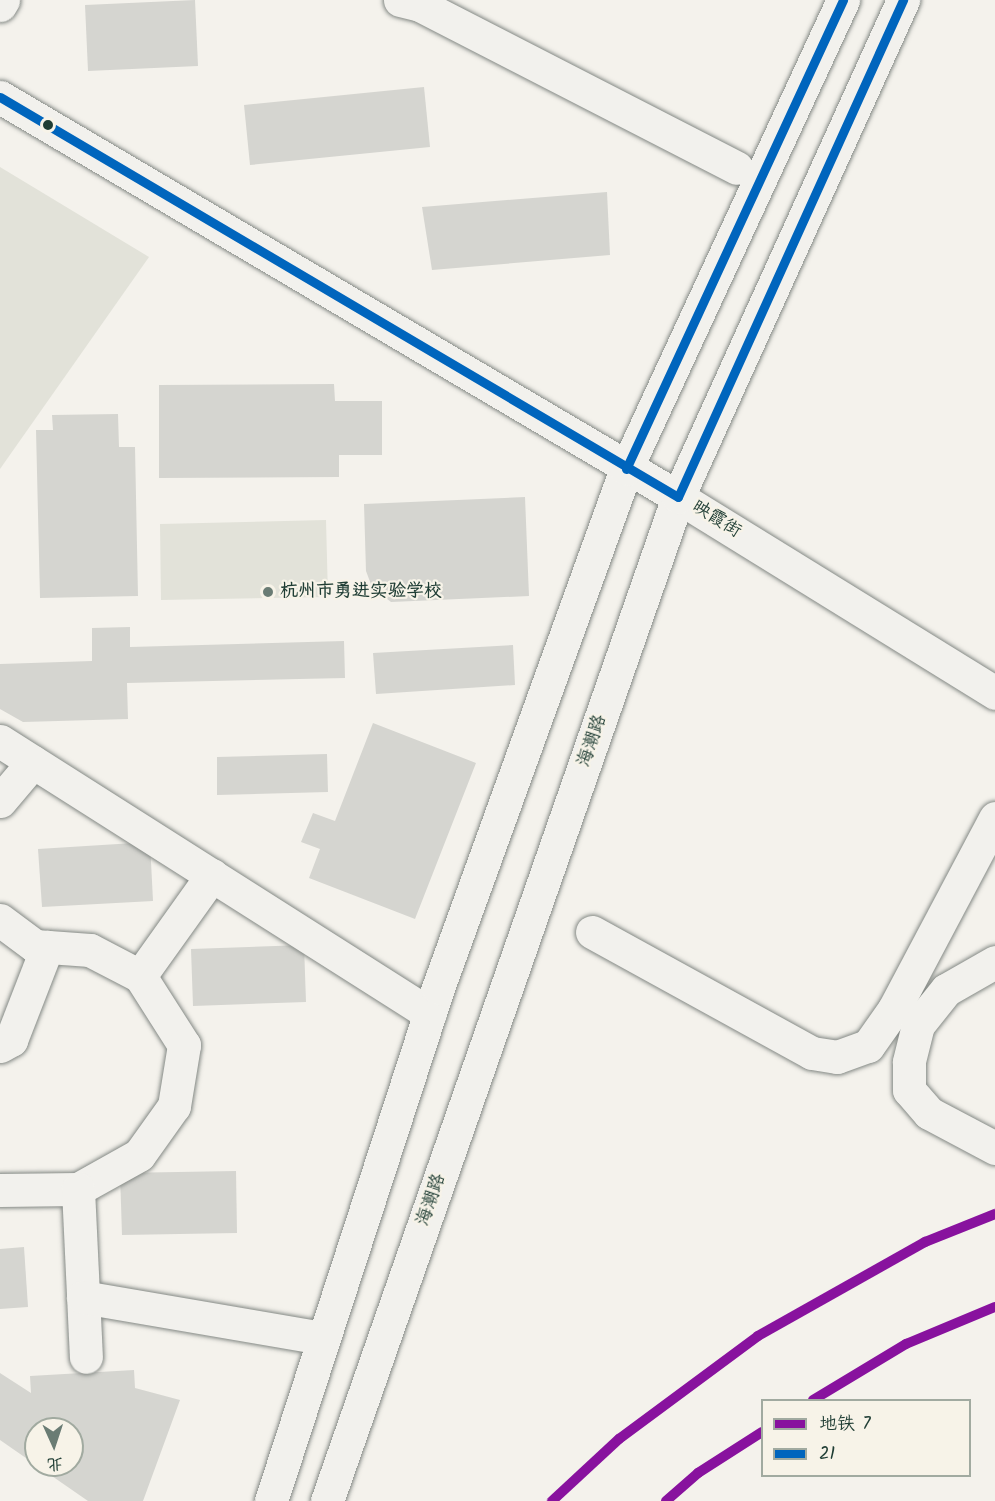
<!DOCTYPE html>
<html>
<head>
<meta charset="utf-8">
<style>
	body { margin:0 }
	#map { position:relative; width:995px; height:1501px; overflow:hidden; background:#f4f2ec; font-family:Kalam,"LXGW WenKai TC",sans-serif }
	div>[style] { position:absolute }
	[style*='--x'] { left:calc(var(--x)*1px); top:calc(var(--y)*1px); width:calc(var(--w)*1px); rotate:calc(var(--a)*1deg) }
	.green>* { inset:0; background:#e2e2d9 }
	.building>* { inset:0; background:#d5d5d0 }
	.roads { filter:drop-shadow(0 0 2px #848985) drop-shadow(0 0 2px #848985) }
	.minor>* { height:33px; margin:-16.5px; padding:0 16.5px; transform-origin:16.5px; border-radius:16.5px; background:#f2f1ed }
	.major>* { height:33px; margin:-16.5px; padding:0 16.5px; transform-origin:16.5px; border-radius:16.5px; background:#f2f1ed }
	.bus-1>* { height:9px; margin:-4.5px; padding:0 4.5px; transform-origin:4.5px; border-radius:4.5px; background:#0065bd }
	.metro-1>* { height:10px; margin:-5px; padding:0 5px; transform-origin:5px; border-radius:5px; background:#88129e }
	.dots>* { width:16px; height:16px; translate:-50% -50%; box-sizing:border-box; border:3px solid #f7f3e8; border-radius:50% }
	span { translate:-50% -50%; white-space:nowrap; text-align:center; line-height:1.15; -webkit-text-stroke:4.5px #f7f3e8; paint-order:stroke }
	.street-label { font-size:18px; color:#1f3d34 }
	.poi-label { font-size:18px; color:#1f3d34; font-weight:700 }
	.left { translate:0 -50%; text-align:left }
	.legend { position:absolute; left:761px; top:1399px; width:210px; height:78px; box-sizing:border-box; background:#f7f3e8; border:2px solid #a1aaa0; margin:0; padding:8px 10px; list-style:none; font-size:18px; color:#1f3d34 }
	.legend li { display:flex; align-items:center; gap:12px; height:30px }
	.legend b { width:30px; border:2px solid #a1aaa0 }
	.north { position:absolute; left:24px; top:1417px; width:60px; height:60px; box-sizing:border-box; background:#f7f3e8; border:2px solid #a1aaa0; border-radius:50%; rotate:177deg; font-size:16px; font-weight:700; line-height:24px; text-align:center; color:#1f3d34 }
	.north::after { content:''; display:block; margin:auto; width:21px; height:27px; background:#6a7c74; clip-path:polygon(50% 0,100% 100%,50% 72%,0 100%) }
</style>
</head>
<body>
<div id="map">
	<div class="green">
		<i style="clip-path:polygon(0 167px,149px 257px,0 469px)"></i>
		<i style="clip-path:polygon(326px 520px,328px 597px,161px 600px,160px 524px)"></i>
	</div>
	<div class="building">
		<i style="clip-path:polygon(195px 0,198px 66px,88px 71px,85px 5px)"></i>
		<i style="clip-path:polygon(424px 87px,430px 147px,250px 165px,244px 105px)"></i>
		<i style="clip-path:polygon(607px 192px,610px 255px,432px 270px,422px 207px)"></i>
		<i style="clip-path:polygon(334px 384px,335px 401px,382px 401px,382px 455px,339px 455px,339px 477px,159px 478px,159px 385px)"></i>
		<i style="clip-path:polygon(118px 414px,119px 447px,135px 447px,138px 596px,40px 598px,36px 430px,53px 430px,52px 415px)"></i>
		<i style="clip-path:polygon(525px 497px,529px 596px,391px 602px,372px 587px,366px 571px,364px 504px)"></i>
		<i style="clip-path:polygon(130px 627px,130px 647px,344px 641px,345px 678px,127px 683px,128px 719px,23px 722px,0 709px,0 664px,92px 661px,92px 628px)"></i>
		<i style="clip-path:polygon(513px 645px,515px 685px,376px 694px,373px 653px)"></i>
		<i style="clip-path:polygon(373px 723px,476px 763px,415px 919px,309px 878px,320px 849px,301px 842px,313px 813px,335px 821px)"></i>
		<i style="clip-path:polygon(327px 754px,328px 792px,217px 795px,217px 757px)"></i>
		<i style="clip-path:polygon(150px 842px,153px 901px,42px 907px,38px 849px)"></i>
		<i style="clip-path:polygon(304px 945px,306px 1002px,193px 1006px,191px 949px)"></i>
		<i style="clip-path:polygon(236px 1171px,237px 1233px,122px 1235px,120px 1173px)"></i>
		<i style="clip-path:polygon(24px 1247px,28px 1307px,0 1309px,0 1249px)"></i>
		<i style="clip-path:polygon(134px 1370px,135px 1388px,180px 1400px,143px 1501px,88px 1501px,36px 1465px,72px 1465px,72px 1429px,36px 1429px,36px 1465px,0 1440px,0 1373px,31px 1393px,30px 1376px)"></i>
	</div>
	<div class="roads">
		<div class="minor">
			<i style="--x:400;--y:0;--w:21;--a:14"></i>
			<i style="--x:420;--y:5;--w:356;--a:27.2"></i>
			<i style="--x:0;--y:5;--w:6;--a:-59"></i>
			<i style="--x:0;--y:97;--w:787;--a:30.54"></i>
			<i style="--x:678;--y:497;--w:373;--a:31.7"></i>
			<i style="--x:0;--y:741;--w:509;--a:32.41"></i>
			<i style="--x:0;--y:801;--w:51;--a:-49.8"></i>
			<i style="--x:0;--y:920;--w:44;--a:36.6"></i>
			<i style="--x:35;--y:946;--w:55;--a:4.2"></i>
			<i style="--x:90;--y:950;--w:56;--a:27.5"></i>
			<i style="--x:140;--y:976;--w:82;--a:57.5"></i>
			<i style="--x:184;--y:1045;--w:62;--a:99.3"></i>
			<i style="--x:174;--y:1106;--w:60;--a:125.5"></i>
			<i style="--x:139;--y:1155;--w:70;--a:150.9"></i>
			<i style="--x:78;--y:1189;--w:78;--a:179.3"></i>
			<i style="--x:592;--y:932;--w:251;--a:28.8"></i>
			<i style="--x:812;--y:1053;--w:25;--a:9"></i>
			<i style="--x:837;--y:1057;--w:33;--a:-20"></i>
			<i style="--x:868;--y:1046;--w:45;--a:-54.9"></i>
			<i style="--x:894;--y:1009;--w:216;--a:-62.1"></i>
			<i style="--x:995;--y:962;--w:56;--a:150.3"></i>
			<i style="--x:946;--y:990;--w:45;--a:128.7"></i>
			<i style="--x:918;--y:1025;--w:38;--a:104"></i>
			<i style="--x:909;--y:1062;--w:28;--a:90"></i>
			<i style="--x:909;--y:1090;--w:30;--a:49"></i>
			<i style="--x:929;--y:1113;--w:75;--a:27.9"></i>
			<i style="--x:140;--y:976;--w:124;--a:-54.5"></i>
			<i style="--x:0;--y:1046;--w:13;--a:-29"></i>
			<i style="--x:11;--y:1040;--w:100;--a:-68.8"></i>
			<i style="--x:78;--y:1189;--w:168;--a:87.3"></i>
			<i style="--x:83;--y:1297;--w:244;--a:9.7"></i>
		</div>
		<div class="major">
			<i style="--x:271;--y:1501;--w:539;--a:-71.97"></i>
			<i style="--x:438;--y:988;--w:552;--a:-70.09"></i>
			<i style="--x:626;--y:469;--w:517;--a:-65.17"></i>
			<i style="--x:327;--y:1501;--w:1064;--a:-70.73"></i>
			<i style="--x:678;--y:497;--w:546;--a:-65.64"></i>
		</div>
	</div>
	<div class="bus-1">
		<i style="--x:0;--y:97;--w:787;--a:30.54"></i>
		<i style="--x:678;--y:497;--w:546;--a:-65.64"></i>
		<i style="--x:626;--y:469;--w:517;--a:-65.17"></i>
	</div>
	<div class="metro-1">
		<i style="--x:813;--y:1400;--w:109;--a:-31.1"></i>
		<i style="--x:906;--y:1344;--w:96;--a:-22.6"></i>
		<i style="--x:552;--y:1501;--w:91;--a:-42.8"></i>
		<i style="--x:619;--y:1439;--w:173;--a:-36.5"></i>
		<i style="--x:758;--y:1336;--w:192;--a:-29.4"></i>
		<i style="--x:925;--y:1242;--w:75;--a:-21.8"></i>
		<i style="--x:666;--y:1501;--w:43;--a:-41.2"></i>
		<i style="--x:698;--y:1473;--w:76;--a:-32.6"></i>
	</div>
	<div class="dots">
		<i style="left:48px;top:125px;background:#1f3d34"></i>
		<i style="left:268px;top:592px;background:#6a7c74"></i>
	</div>
	<div class="street-label">
		<span style="left:716px;top:520px;rotate:32deg">映霞街</span>
		<span style="left:593px;top:741px;rotate:-71deg">海潮路</span>
		<span style="left:432px;top:1200px;rotate:-71deg">海潮路</span>
	</div>
	<div class="poi-label">
		<span class="left" style="left:280px;top:592px">杭州市勇进实验学校</span>
	</div>
	<ul class="legend">
	<li><b style="height:8px;background:#88129e"></b>地铁 7</li>
	<li><b style="height:8px;background:#0065bd"></b>21</li>
	</ul>
	<div class="north">北</div>
</div>
</body>
</html>
